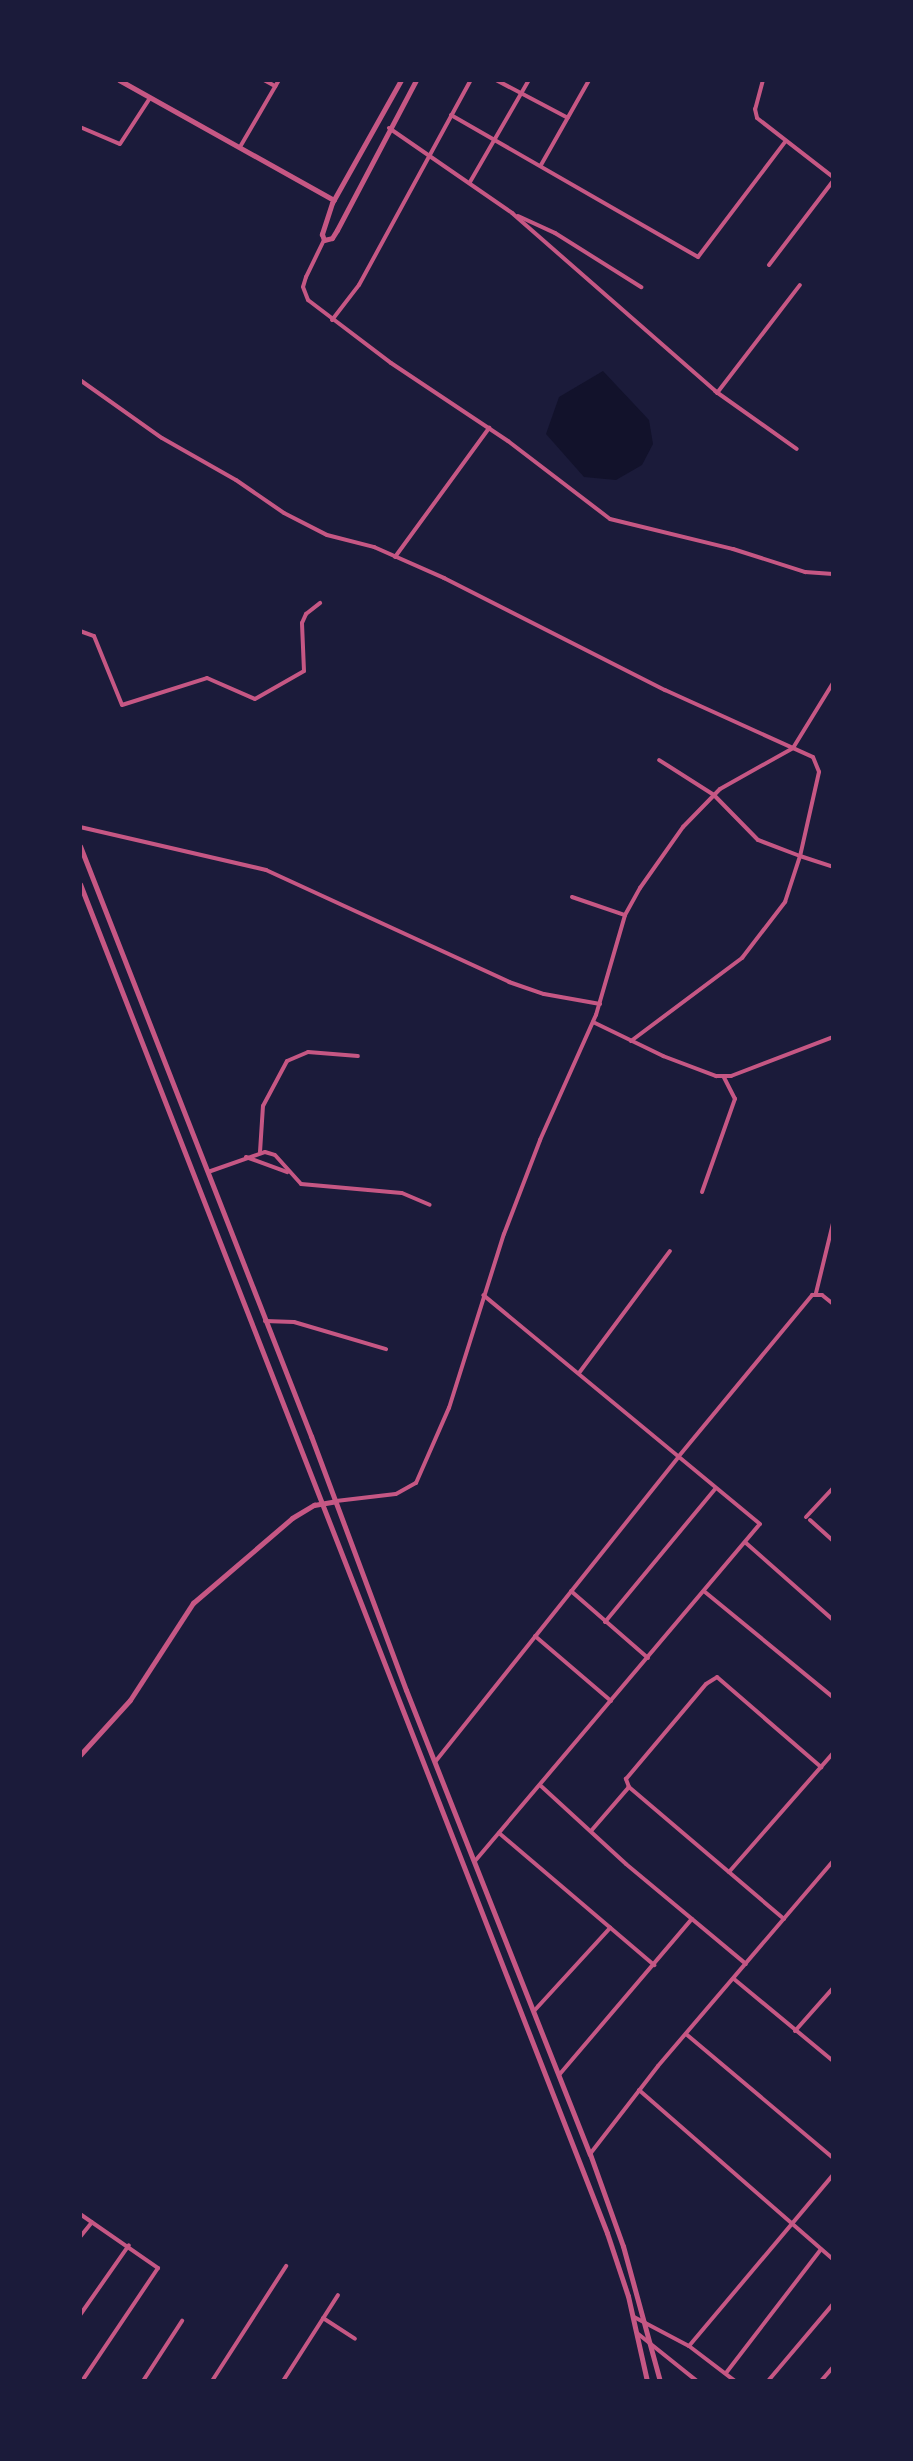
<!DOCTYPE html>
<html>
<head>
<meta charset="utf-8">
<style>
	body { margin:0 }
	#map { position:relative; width:913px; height:2461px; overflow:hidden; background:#1b1b3a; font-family:"Alegreya Sans",sans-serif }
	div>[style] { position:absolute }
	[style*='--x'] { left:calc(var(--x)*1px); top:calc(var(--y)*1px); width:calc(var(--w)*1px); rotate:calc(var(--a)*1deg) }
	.water>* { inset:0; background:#12122b }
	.minor>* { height:4px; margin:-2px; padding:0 2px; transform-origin:2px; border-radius:2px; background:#c65784 }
	.tertiary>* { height:5px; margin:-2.5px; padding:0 2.5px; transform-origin:2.5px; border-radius:2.5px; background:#c65784 }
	span { translate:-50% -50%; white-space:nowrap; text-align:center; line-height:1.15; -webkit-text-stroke:8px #1b1b3a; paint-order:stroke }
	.frame { position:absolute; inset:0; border:82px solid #1b1b3a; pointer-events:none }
</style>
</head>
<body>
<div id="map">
	<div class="water">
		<i style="clip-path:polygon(603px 371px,649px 420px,653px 444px,642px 465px,616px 480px,584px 477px,546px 434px,559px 397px)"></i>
	</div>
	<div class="minor">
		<i style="--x:264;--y:80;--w:13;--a:29"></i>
		<i style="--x:496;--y:80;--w:81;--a:27.8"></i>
		<i style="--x:763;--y:80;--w:30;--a:105"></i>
		<i style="--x:755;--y:109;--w:9;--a:77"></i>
		<i style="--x:757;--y:118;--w:96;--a:37.8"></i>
		<i style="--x:451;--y:115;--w:285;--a:29.9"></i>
		<i style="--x:698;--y:257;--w:144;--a:-52.9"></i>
		<i style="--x:80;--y:127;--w:43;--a:23"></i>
		<i style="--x:120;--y:144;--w:55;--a:-56.9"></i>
		<i style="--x:389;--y:128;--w:150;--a:34.6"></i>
		<i style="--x:512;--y:213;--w:270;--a:41.2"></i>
		<i style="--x:715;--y:391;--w:100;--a:35.3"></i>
		<i style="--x:240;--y:147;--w:78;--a:-59.8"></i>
		<i style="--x:541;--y:165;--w:98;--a:-60.5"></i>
		<i style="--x:470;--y:182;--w:118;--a:-60"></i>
		<i style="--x:518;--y:216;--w:41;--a:24.7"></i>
		<i style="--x:555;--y:233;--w:102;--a:32.1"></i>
		<i style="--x:324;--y:240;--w:41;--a:115.9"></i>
		<i style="--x:306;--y:277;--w:10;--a:107"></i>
		<i style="--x:303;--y:287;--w:14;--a:69"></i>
		<i style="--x:308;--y:300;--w:104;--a:37.2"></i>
		<i style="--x:391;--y:363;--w:141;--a:33.7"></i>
		<i style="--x:508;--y:441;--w:128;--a:37.4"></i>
		<i style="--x:610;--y:519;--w:127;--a:13.7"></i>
		<i style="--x:733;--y:549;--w:76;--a:17.7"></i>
		<i style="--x:805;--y:572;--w:28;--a:4"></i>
		<i style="--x:769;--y:265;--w:106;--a:-52.7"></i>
		<i style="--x:332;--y:320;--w:44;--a:-52.4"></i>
		<i style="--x:359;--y:285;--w:234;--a:-61.4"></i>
		<i style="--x:80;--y:380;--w:100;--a:35.3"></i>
		<i style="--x:162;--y:438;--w:85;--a:29.6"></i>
		<i style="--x:236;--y:480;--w:58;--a:34.5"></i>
		<i style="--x:284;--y:513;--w:48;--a:27.1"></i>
		<i style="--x:327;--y:535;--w:49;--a:14.3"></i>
		<i style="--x:374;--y:547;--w:77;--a:23.9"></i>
		<i style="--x:444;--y:578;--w:248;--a:26.9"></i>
		<i style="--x:665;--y:690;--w:162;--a:24.4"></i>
		<i style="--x:813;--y:757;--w:16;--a:68"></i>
		<i style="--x:819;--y:772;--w:86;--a:102.7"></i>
		<i style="--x:800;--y:856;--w:45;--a:-159.1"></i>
		<i style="--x:758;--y:840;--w:63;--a:-134.4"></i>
		<i style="--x:714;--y:795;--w:65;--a:-147.5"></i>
		<i style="--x:717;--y:393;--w:136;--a:-52.5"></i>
		<i style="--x:395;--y:557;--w:160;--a:-53.9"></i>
		<i style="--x:80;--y:631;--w:15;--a:20"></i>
		<i style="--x:94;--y:636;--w:74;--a:67.9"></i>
		<i style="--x:122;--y:705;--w:89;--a:-17.6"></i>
		<i style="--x:207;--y:678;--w:52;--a:23.6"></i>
		<i style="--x:255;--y:699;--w:56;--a:-29.7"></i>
		<i style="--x:304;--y:671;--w:48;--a:-92.4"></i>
		<i style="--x:302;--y:623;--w:10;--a:-66"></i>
		<i style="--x:306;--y:614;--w:18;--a:-38"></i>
		<i style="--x:80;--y:827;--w:191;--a:13"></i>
		<i style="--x:266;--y:870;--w:268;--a:24.7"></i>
		<i style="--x:509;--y:982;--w:37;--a:19"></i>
		<i style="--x:544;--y:994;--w:57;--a:10.1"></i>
		<i style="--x:572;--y:897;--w:56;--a:18.8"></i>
		<i style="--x:593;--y:1022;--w:78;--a:25.9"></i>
		<i style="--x:663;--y:1056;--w:57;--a:20.7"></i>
		<i style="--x:716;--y:1076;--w:15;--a:0"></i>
		<i style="--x:731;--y:1076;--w:109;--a:-20.9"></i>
		<i style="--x:631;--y:1041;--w:139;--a:-36.8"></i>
		<i style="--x:742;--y:958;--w:71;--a:-52.5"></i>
		<i style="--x:785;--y:902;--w:48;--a:-71.9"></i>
		<i style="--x:800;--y:856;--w:35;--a:18"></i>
		<i style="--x:260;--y:1152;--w:46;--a:-86.3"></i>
		<i style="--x:263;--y:1106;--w:51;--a:-61.9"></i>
		<i style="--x:287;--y:1061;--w:23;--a:-23"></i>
		<i style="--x:308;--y:1052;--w:50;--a:4.6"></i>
		<i style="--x:246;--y:1157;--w:44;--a:20.1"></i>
		<i style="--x:208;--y:1172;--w:60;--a:-19.3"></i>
		<i style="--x:265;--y:1152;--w:10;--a:17"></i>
		<i style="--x:275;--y:1155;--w:39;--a:48"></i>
		<i style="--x:301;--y:1184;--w:101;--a:5.1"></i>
		<i style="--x:402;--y:1193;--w:30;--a:23"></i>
		<i style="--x:702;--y:1192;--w:99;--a:-70.5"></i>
		<i style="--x:735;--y:1099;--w:25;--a:-117"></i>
		<i style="--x:816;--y:1293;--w:72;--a:-76.3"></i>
		<i style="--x:265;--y:1321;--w:29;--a:2"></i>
		<i style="--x:294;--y:1322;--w:96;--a:16.4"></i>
		<i style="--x:579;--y:1373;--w:152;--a:-53.3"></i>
		<i style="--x:336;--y:1501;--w:60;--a:-6.7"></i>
		<i style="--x:396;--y:1494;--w:23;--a:-29"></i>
		<i style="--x:416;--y:1483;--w:82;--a:-66.3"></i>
		<i style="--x:449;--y:1408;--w:182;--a:-72.5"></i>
		<i style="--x:504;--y:1234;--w:101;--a:-69"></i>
		<i style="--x:540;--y:1140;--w:137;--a:-65.9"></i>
		<i style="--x:596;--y:1015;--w:104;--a:-73.8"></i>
		<i style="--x:625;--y:915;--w:31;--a:-61"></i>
		<i style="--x:640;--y:888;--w:75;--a:-54.8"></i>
		<i style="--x:683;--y:827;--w:53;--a:-45.8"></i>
		<i style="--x:720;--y:789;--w:84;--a:-29.3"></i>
		<i style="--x:793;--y:748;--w:76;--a:-58.4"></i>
		<i style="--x:806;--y:1517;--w:40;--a:-47"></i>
		<i style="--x:810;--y:1520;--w:31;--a:42"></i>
		<i style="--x:746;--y:1543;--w:116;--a:41.5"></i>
		<i style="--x:571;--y:1591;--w:102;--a:41"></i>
		<i style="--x:705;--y:1592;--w:166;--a:39.4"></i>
		<i style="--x:605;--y:1622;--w:173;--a:-50.4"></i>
		<i style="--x:535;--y:1636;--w:100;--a:40.5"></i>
		<i style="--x:435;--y:1762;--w:391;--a:-51.4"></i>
		<i style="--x:679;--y:1456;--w:209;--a:-50.4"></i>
		<i style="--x:812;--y:1295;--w:10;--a:0"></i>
		<i style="--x:822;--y:1295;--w:14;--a:39"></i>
		<i style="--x:541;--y:1786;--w:115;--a:42.5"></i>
		<i style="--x:626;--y:1864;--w:156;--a:39.8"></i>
		<i style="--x:591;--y:1831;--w:58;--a:-49.2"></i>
		<i style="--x:499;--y:1833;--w:204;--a:40.4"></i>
		<i style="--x:475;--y:1861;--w:441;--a:-49.8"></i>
		<i style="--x:760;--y:1524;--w:359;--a:-140.4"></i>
		<i style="--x:729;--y:1872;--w:158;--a:-48.8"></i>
		<i style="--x:784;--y:1919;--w:204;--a:-139.6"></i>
		<i style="--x:629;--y:1787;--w:9;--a:-111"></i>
		<i style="--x:626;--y:1779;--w:124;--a:-49.9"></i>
		<i style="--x:706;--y:1684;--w:13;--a:-32"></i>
		<i style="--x:717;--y:1677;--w:138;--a:40.9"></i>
		<i style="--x:734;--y:1979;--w:129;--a:39.6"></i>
		<i style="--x:534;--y:2011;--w:113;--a:-47.5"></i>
		<i style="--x:795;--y:2031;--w:57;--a:-48.5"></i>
		<i style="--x:686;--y:2034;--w:192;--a:40.1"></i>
		<i style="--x:559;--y:2075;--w:205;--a:-49.6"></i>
		<i style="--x:639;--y:2090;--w:257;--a:41.1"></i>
		<i style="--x:590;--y:2154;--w:111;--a:-52.3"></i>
		<i style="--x:658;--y:2066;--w:270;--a:-49.5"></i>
		<i style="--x:80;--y:2214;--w:95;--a:34.7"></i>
		<i style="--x:158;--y:2268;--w:136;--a:123.9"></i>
		<i style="--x:80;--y:2237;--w:19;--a:-51"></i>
		<i style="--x:80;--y:2315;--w:85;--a:-55"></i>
		<i style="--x:634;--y:2317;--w:62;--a:27.8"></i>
		<i style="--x:689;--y:2346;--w:58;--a:37.3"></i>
		<i style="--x:323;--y:2318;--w:38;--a:33"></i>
		<i style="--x:637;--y:2333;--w:77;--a:38.7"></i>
		<i style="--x:689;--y:2346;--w:224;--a:-49.9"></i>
		<i style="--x:726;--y:2373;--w:156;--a:-52.5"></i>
		<i style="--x:143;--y:2381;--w:72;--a:-57"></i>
		<i style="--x:212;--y:2381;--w:137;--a:-57.2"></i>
		<i style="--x:283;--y:2381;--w:102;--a:-57.4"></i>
		<i style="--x:768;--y:2381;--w:101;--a:-49.8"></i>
		<i style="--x:821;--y:2381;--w:18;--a:-49"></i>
	</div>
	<div class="tertiary">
		<i style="--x:119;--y:80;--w:246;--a:29.2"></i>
		<i style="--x:401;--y:80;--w:141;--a:119.3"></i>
		<i style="--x:332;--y:203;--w:33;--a:108"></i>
		<i style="--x:322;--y:234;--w:6;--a:72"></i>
		<i style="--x:324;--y:240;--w:8;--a:-14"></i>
		<i style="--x:332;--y:238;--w:9;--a:-58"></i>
		<i style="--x:337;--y:230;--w:170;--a:-62.2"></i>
		<i style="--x:80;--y:846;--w:634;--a:68.62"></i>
		<i style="--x:311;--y:1436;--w:271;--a:69.5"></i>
		<i style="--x:406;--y:1690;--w:499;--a:68.4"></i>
		<i style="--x:590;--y:2154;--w:98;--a:70.3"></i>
		<i style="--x:623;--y:2246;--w:140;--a:74.7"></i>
		<i style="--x:80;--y:884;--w:1448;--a:68.66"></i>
		<i style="--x:607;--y:2233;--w:66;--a:71.6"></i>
		<i style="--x:628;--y:2296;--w:87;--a:77.4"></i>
		<i style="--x:80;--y:1755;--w:74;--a:-47.7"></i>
		<i style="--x:130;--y:1700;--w:116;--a:-57"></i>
		<i style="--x:193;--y:1603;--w:130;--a:-40.6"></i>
		<i style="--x:292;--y:1518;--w:26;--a:-31"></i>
		<i style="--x:314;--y:1505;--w:22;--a:-10"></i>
	</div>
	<div class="frame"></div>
</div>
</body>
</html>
